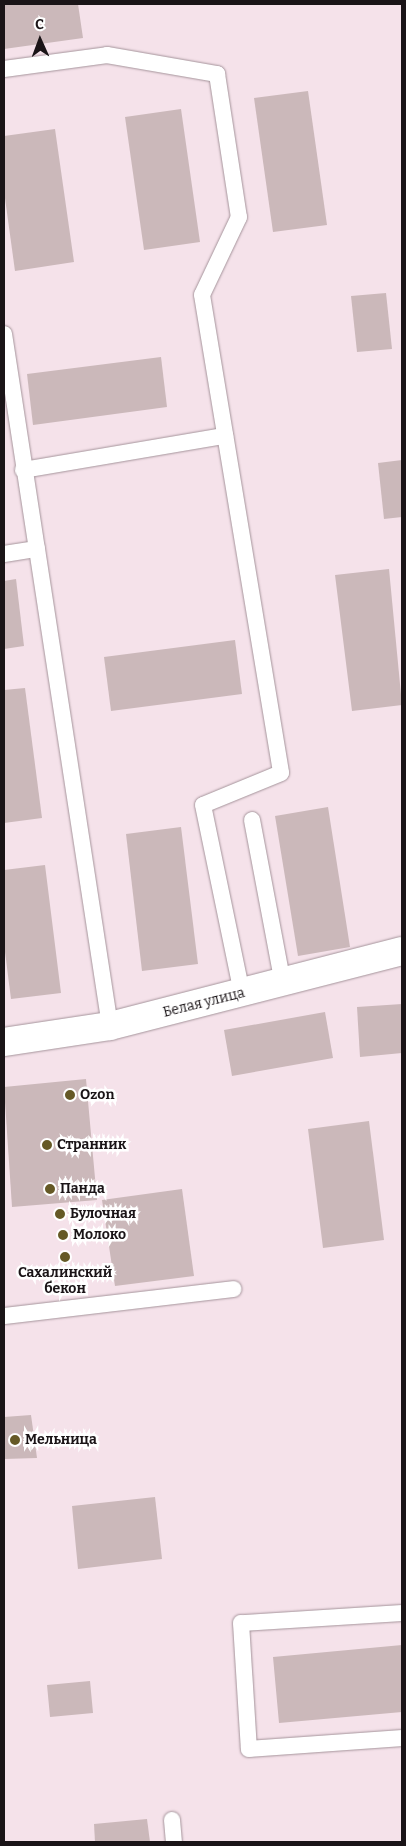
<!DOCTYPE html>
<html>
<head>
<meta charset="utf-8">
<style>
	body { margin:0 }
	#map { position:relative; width:406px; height:1846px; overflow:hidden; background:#f5e2ea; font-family:Bitter,serif }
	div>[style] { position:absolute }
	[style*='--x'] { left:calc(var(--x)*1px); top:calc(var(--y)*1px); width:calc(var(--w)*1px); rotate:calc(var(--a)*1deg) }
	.building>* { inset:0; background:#cbb8ba }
	.roads { filter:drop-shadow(0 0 1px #a5949b) drop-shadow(0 0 1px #a5949b) }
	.service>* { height:16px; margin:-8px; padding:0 8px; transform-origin:8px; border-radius:8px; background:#fff }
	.minor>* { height:28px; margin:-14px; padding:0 14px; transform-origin:14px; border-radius:14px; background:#fff }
	.dots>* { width:14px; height:14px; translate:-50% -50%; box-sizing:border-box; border:2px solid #fff; border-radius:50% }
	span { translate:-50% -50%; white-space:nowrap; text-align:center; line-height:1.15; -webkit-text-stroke:5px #fff; paint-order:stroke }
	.street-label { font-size:14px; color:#1a1417 }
	.poi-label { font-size:14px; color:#1a1417; font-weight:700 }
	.left { translate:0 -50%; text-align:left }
	.frame { position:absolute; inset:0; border:5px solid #1a1417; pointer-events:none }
	.north { position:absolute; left:15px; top:15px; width:50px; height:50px; -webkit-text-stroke:4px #fff; paint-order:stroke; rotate:358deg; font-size:14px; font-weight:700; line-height:20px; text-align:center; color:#1a1417 }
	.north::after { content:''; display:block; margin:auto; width:18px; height:22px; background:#1a1417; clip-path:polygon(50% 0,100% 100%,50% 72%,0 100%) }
</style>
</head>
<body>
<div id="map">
	<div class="building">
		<i style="clip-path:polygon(4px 4px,78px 4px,83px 38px,4px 49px)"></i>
		<i style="clip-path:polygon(308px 91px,327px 225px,273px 232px,254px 98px)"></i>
		<i style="clip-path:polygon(181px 109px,200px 242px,144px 250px,125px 117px)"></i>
		<i style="clip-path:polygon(55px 129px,74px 262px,15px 271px,4px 191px,4px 136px)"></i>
		<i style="clip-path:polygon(386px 293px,392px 349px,357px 352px,351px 296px)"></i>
		<i style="clip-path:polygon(161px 357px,167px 407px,33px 425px,27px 374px)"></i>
		<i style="clip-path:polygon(402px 460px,402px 517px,384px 519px,378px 463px)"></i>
		<i style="clip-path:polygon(389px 569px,402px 705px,352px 711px,335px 575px)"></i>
		<i style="clip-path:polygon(16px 579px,24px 646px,4px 649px,4px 581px)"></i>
		<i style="clip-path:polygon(235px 640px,242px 694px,111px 711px,104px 657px)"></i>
		<i style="clip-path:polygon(25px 688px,42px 818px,4px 823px,4px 690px)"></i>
		<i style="clip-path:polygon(328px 807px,350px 947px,298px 956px,275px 816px)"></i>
		<i style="clip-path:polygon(181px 827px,198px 964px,142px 971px,126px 834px)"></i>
		<i style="clip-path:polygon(45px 865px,61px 993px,11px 999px,4px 944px,4px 870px)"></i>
		<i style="clip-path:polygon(402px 1004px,402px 1053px,360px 1057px,357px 1007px)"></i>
		<i style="clip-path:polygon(325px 1012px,333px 1058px,232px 1076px,224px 1030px)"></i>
		<i style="clip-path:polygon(86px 1079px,97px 1200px,12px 1207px,4px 1087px)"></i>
		<i style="clip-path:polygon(369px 1121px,384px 1240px,323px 1248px,308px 1129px)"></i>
		<i style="clip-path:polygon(182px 1189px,194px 1276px,115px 1286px,102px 1200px)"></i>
		<i style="clip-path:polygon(31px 1415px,37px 1458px,4px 1459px,4px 1417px)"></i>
		<i style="clip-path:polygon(155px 1497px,162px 1559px,78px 1569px,72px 1506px)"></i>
		<i style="clip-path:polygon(402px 1645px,402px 1712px,279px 1723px,273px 1657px)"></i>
		<i style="clip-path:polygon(90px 1681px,93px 1713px,50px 1717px,47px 1685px)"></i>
		<i style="clip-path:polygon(147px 1819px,150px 1842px,95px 1842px,94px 1824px)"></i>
	</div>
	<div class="roads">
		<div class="service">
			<i style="--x:4;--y:69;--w:104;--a:-7.7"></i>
			<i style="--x:107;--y:55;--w:112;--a:9.8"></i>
			<i style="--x:217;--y:74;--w:145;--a:81.3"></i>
			<i style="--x:239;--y:217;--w:86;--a:115.4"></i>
			<i style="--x:202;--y:295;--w:484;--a:80.6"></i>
			<i style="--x:281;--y:773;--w:84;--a:157.7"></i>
			<i style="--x:203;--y:805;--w:193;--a:78.3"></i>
			<i style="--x:4;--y:334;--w:218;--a:81.3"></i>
			<i style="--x:23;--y:470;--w:205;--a:-9.6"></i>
			<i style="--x:4;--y:554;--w:33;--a:-9"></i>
			<i style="--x:37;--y:549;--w:483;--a:81.3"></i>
			<i style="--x:252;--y:820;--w:167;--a:79.3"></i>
			<i style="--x:4;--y:1316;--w:231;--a:-6.7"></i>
			<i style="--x:402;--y:1613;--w:161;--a:176.4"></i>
			<i style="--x:241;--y:1623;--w:126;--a:86.4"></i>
			<i style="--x:249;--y:1749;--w:153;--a:-4.1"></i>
			<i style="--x:172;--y:1820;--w:22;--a:85"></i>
		</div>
		<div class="minor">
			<i style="--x:4;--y:1042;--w:107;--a:-8.6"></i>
			<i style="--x:110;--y:1026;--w:301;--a:-14.4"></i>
		</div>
	</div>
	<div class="dots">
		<i style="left:70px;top:1095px;background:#655926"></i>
		<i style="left:47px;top:1145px;background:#655926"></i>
		<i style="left:50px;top:1189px;background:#655926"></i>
		<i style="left:60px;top:1214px;background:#655926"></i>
		<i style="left:63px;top:1235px;background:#655926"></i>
		<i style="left:65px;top:1257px;background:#655926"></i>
		<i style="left:15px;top:1440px;background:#655926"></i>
	</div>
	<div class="street-label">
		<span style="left:204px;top:1003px;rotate:-14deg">Белая улица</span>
	</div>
	<div class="poi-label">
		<span class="left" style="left:80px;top:1095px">Ozon</span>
		<span class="left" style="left:57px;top:1145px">Странник</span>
		<span class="left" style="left:60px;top:1189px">Панда</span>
		<span class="left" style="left:70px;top:1214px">Булочная</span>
		<span class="left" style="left:73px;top:1235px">Молоко</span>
		<span style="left:65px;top:1281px">Сахалинский<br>бекон</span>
		<span class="left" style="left:25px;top:1440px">Мельница</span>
	</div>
	<div class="frame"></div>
	<div class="north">С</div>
</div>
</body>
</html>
